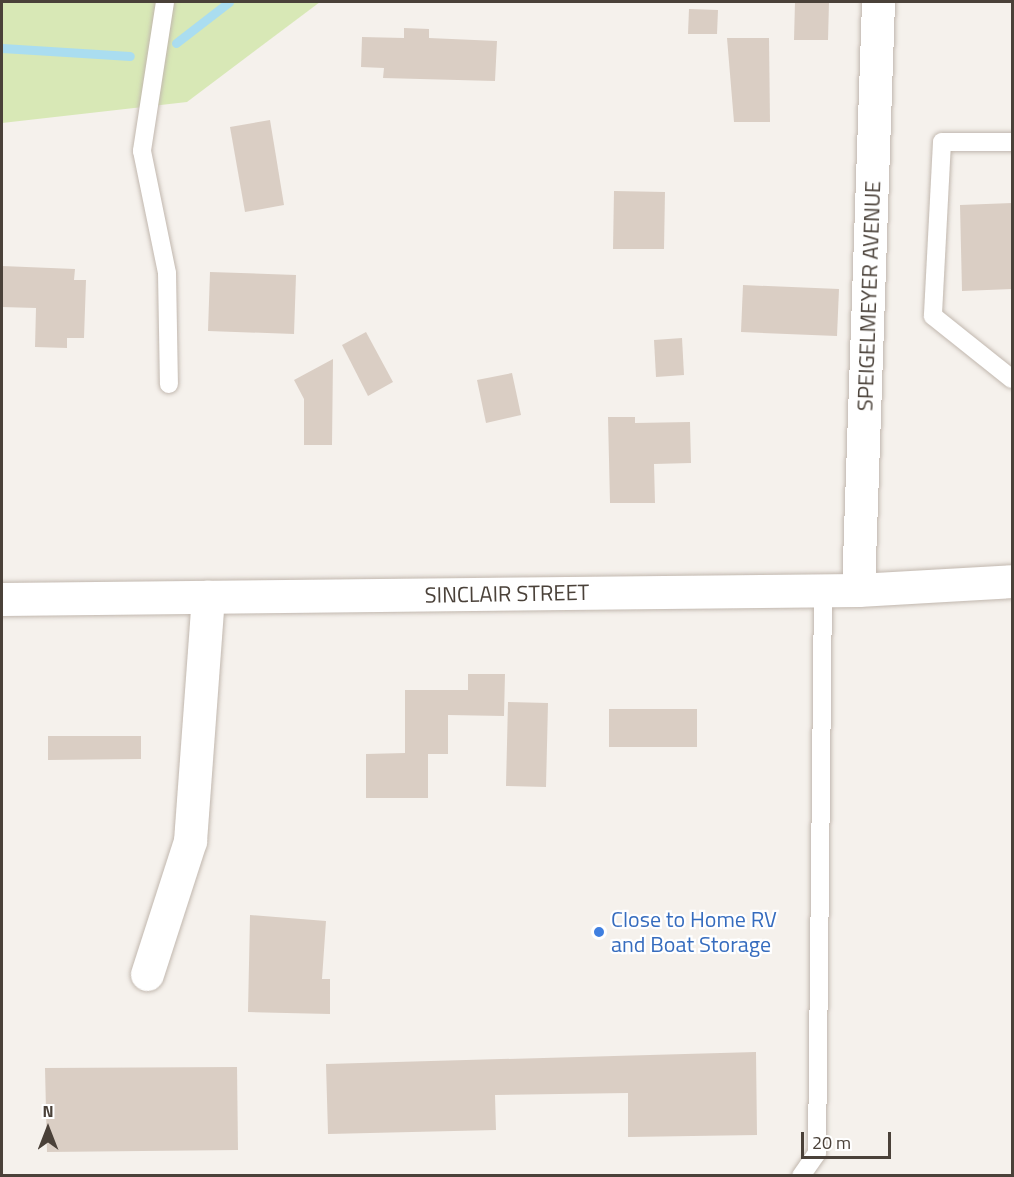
<!DOCTYPE html>
<html>
<head>
<meta charset="utf-8">
<style>
	body { margin:0 }
	#map { position:relative; width:1014px; height:1177px; overflow:hidden; background:#f5f1ec; font-family:"Titillium Web",sans-serif }
	div>[style] { position:absolute }
	[style*='--x'] { left:calc(var(--x)*1px); top:calc(var(--y)*1px); width:calc(var(--w)*1px); rotate:calc(var(--a)*1deg) }
	.green>* { inset:0; background:#d8e8b6 }
	.stream>* { height:9px; margin:-4.5px; padding:0 4.5px; transform-origin:4.5px; border-radius:4.5px; background:#aaddf0 }
	.building>* { inset:0; background:#dacec4 }
	.roads { filter:drop-shadow(0 0 2px #c1b7ae) drop-shadow(0 0 2px #c1b7ae) }
	.service>* { height:18px; margin:-9px; padding:0 9px; transform-origin:9px; border-radius:9px; background:#fff }
	.minor>* { height:33px; margin:-16.5px; padding:0 16.5px; transform-origin:16.5px; border-radius:16.5px; background:#fff }
	.tertiary>* { height:33px; margin:-16.5px; padding:0 16.5px; transform-origin:16.5px; border-radius:16.5px; background:#fff }
	.dots>* { width:16px; height:16px; translate:-50% -50%; box-sizing:border-box; border:3px solid #fff; border-radius:50% }
	span { translate:-50% -50%; white-space:nowrap; text-align:center; line-height:1.15; -webkit-text-stroke:4.5px #fff; paint-order:stroke }
	.street-label { font-size:22px; color:#4a4139 }
	.shop-label { font-size:22px; color:#366cbe }
	.left { translate:0 -50%; text-align:left }
	.frame { position:absolute; inset:0; border:3px solid #4a4139; pointer-events:none }
	.north { position:absolute; left:18px; top:1099px; width:60px; height:60px; -webkit-text-stroke:4px #fff; paint-order:stroke; rotate:0deg; font-size:16px; font-weight:700; line-height:24px; text-align:center; color:#4a4139 }
	.north::after { content:''; display:block; margin:auto; width:21px; height:27px; background:#4a4139; clip-path:polygon(50% 0,100% 100%,50% 72%,0 100%) }
	.scale { position:absolute; left:801px; top:1132px; width:90px; height:27px; box-sizing:border-box; border:3px solid #4a4139; border-top:0; padding-left:8px; font-size:18px; line-height:21px; white-space:nowrap; color:#4a4139; -webkit-text-stroke:4px #fff; paint-order:stroke }
</style>
</head>
<body>
<div id="map">
	<div class="green">
		<i style="clip-path:polygon(2px 2px,320px 2px,187px 102px,2px 123px)"></i>
	</div>
	<div class="stream">
		<i style="--x:176;--y:43;--w:67;--a:-37.7"></i>
		<i style="--x:2;--y:48;--w:128;--a:3.6"></i>
	</div>
	<div class="building">
		<i style="clip-path:polygon(795px 2px,829px 2px,828px 40px,794px 40px)"></i>
		<i style="clip-path:polygon(689px 9px,718px 10px,717px 34px,688px 34px)"></i>
		<i style="clip-path:polygon(404px 28px,429px 29px,429px 38px,497px 41px,495px 81px,383px 78px,384px 68px,361px 67px,362px 37px,404px 38px)"></i>
		<i style="clip-path:polygon(727px 38px,769px 38px,770px 122px,734px 122px)"></i>
		<i style="clip-path:polygon(270px 120px,284px 205px,245px 212px,230px 127px)"></i>
		<i style="clip-path:polygon(614px 191px,665px 192px,664px 249px,613px 249px)"></i>
		<i style="clip-path:polygon(1012px 203px,1012px 289px,962px 291px,960px 205px)"></i>
		<i style="clip-path:polygon(2px 266px,75px 269px,74px 280px,86px 280px,84px 338px,67px 338px,67px 348px,35px 347px,36px 308px,2px 307px)"></i>
		<i style="clip-path:polygon(210px 272px,296px 275px,294px 334px,208px 331px)"></i>
		<i style="clip-path:polygon(743px 285px,839px 289px,837px 336px,741px 332px)"></i>
		<i style="clip-path:polygon(366px 332px,393px 382px,368px 396px,342px 345px)"></i>
		<i style="clip-path:polygon(682px 338px,684px 375px,656px 377px,654px 340px)"></i>
		<i style="clip-path:polygon(333px 359px,332px 445px,304px 445px,304px 399px,294px 380px)"></i>
		<i style="clip-path:polygon(512px 373px,521px 415px,486px 423px,477px 380px)"></i>
		<i style="clip-path:polygon(608px 417px,635px 417px,635px 423px,690px 422px,691px 463px,654px 464px,655px 503px,610px 503px)"></i>
		<i style="clip-path:polygon(468px 674px,505px 674px,504px 716px,448px 715px,448px 754px,428px 754px,428px 798px,366px 798px,366px 754px,405px 753px,405px 690px,468px 690px)"></i>
		<i style="clip-path:polygon(508px 702px,548px 703px,546px 787px,506px 786px)"></i>
		<i style="clip-path:polygon(609px 709px,697px 709px,697px 747px,609px 747px)"></i>
		<i style="clip-path:polygon(48px 736px,141px 736px,141px 759px,48px 760px)"></i>
		<i style="clip-path:polygon(250px 915px,326px 921px,322px 979px,330px 979px,330px 1014px,248px 1012px)"></i>
		<i style="clip-path:polygon(756px 1052px,757px 1135px,628px 1137px,628px 1093px,495px 1095px,496px 1130px,328px 1134px,326px 1064px)"></i>
		<i style="clip-path:polygon(237px 1067px,238px 1150px,47px 1152px,45px 1068px)"></i>
	</div>
	<div class="roads">
		<div class="service">
			<i style="--x:165;--y:2;--w:151;--a:98.8"></i>
			<i style="--x:142;--y:151;--w:125;--a:78.4"></i>
			<i style="--x:167;--y:273;--w:111;--a:89"></i>
			<i style="--x:1012;--y:142;--w:70;--a:180"></i>
			<i style="--x:942;--y:142;--w:174;--a:93"></i>
			<i style="--x:933;--y:316;--w:101;--a:38.6"></i>
			<i style="--x:801;--y:1176;--w:28;--a:-55"></i>
			<i style="--x:817;--y:1153;--w:562;--a:-89.39"></i>
		</div>
		<div class="minor">
			<i style="--x:858;--y:590;--w:588;--a:-88.05"></i>
			<i style="--x:147;--y:974;--w:140;--a:-72.1"></i>
			<i style="--x:190;--y:841;--w:245;--a:-85.8"></i>
		</div>
		<div class="tertiary">
			<i style="--x:2;--y:599;--w:856;--a:-0.6"></i>
			<i style="--x:858;--y:590;--w:154;--a:-3.3"></i>
		</div>
	</div>
	<div class="dots">
		<i style="left:599px;top:932px;background:#3f7fe0"></i>
	</div>
	<div class="street-label">
		<span style="left:869px;top:296px;rotate:-88deg">SPEIGELMEYER AVENUE</span>
		<span style="left:507px;top:594px;rotate:-1deg">SINCLAIR STREET</span>
	</div>
	<div class="shop-label">
		<span class="left" style="left:611px;top:932px">Close to Home RV<br>and Boat Storage</span>
	</div>
	<div class="frame"></div>
	<div class="north">N</div>
	<div class="scale">20 m</div>
</div>
</body>
</html>
